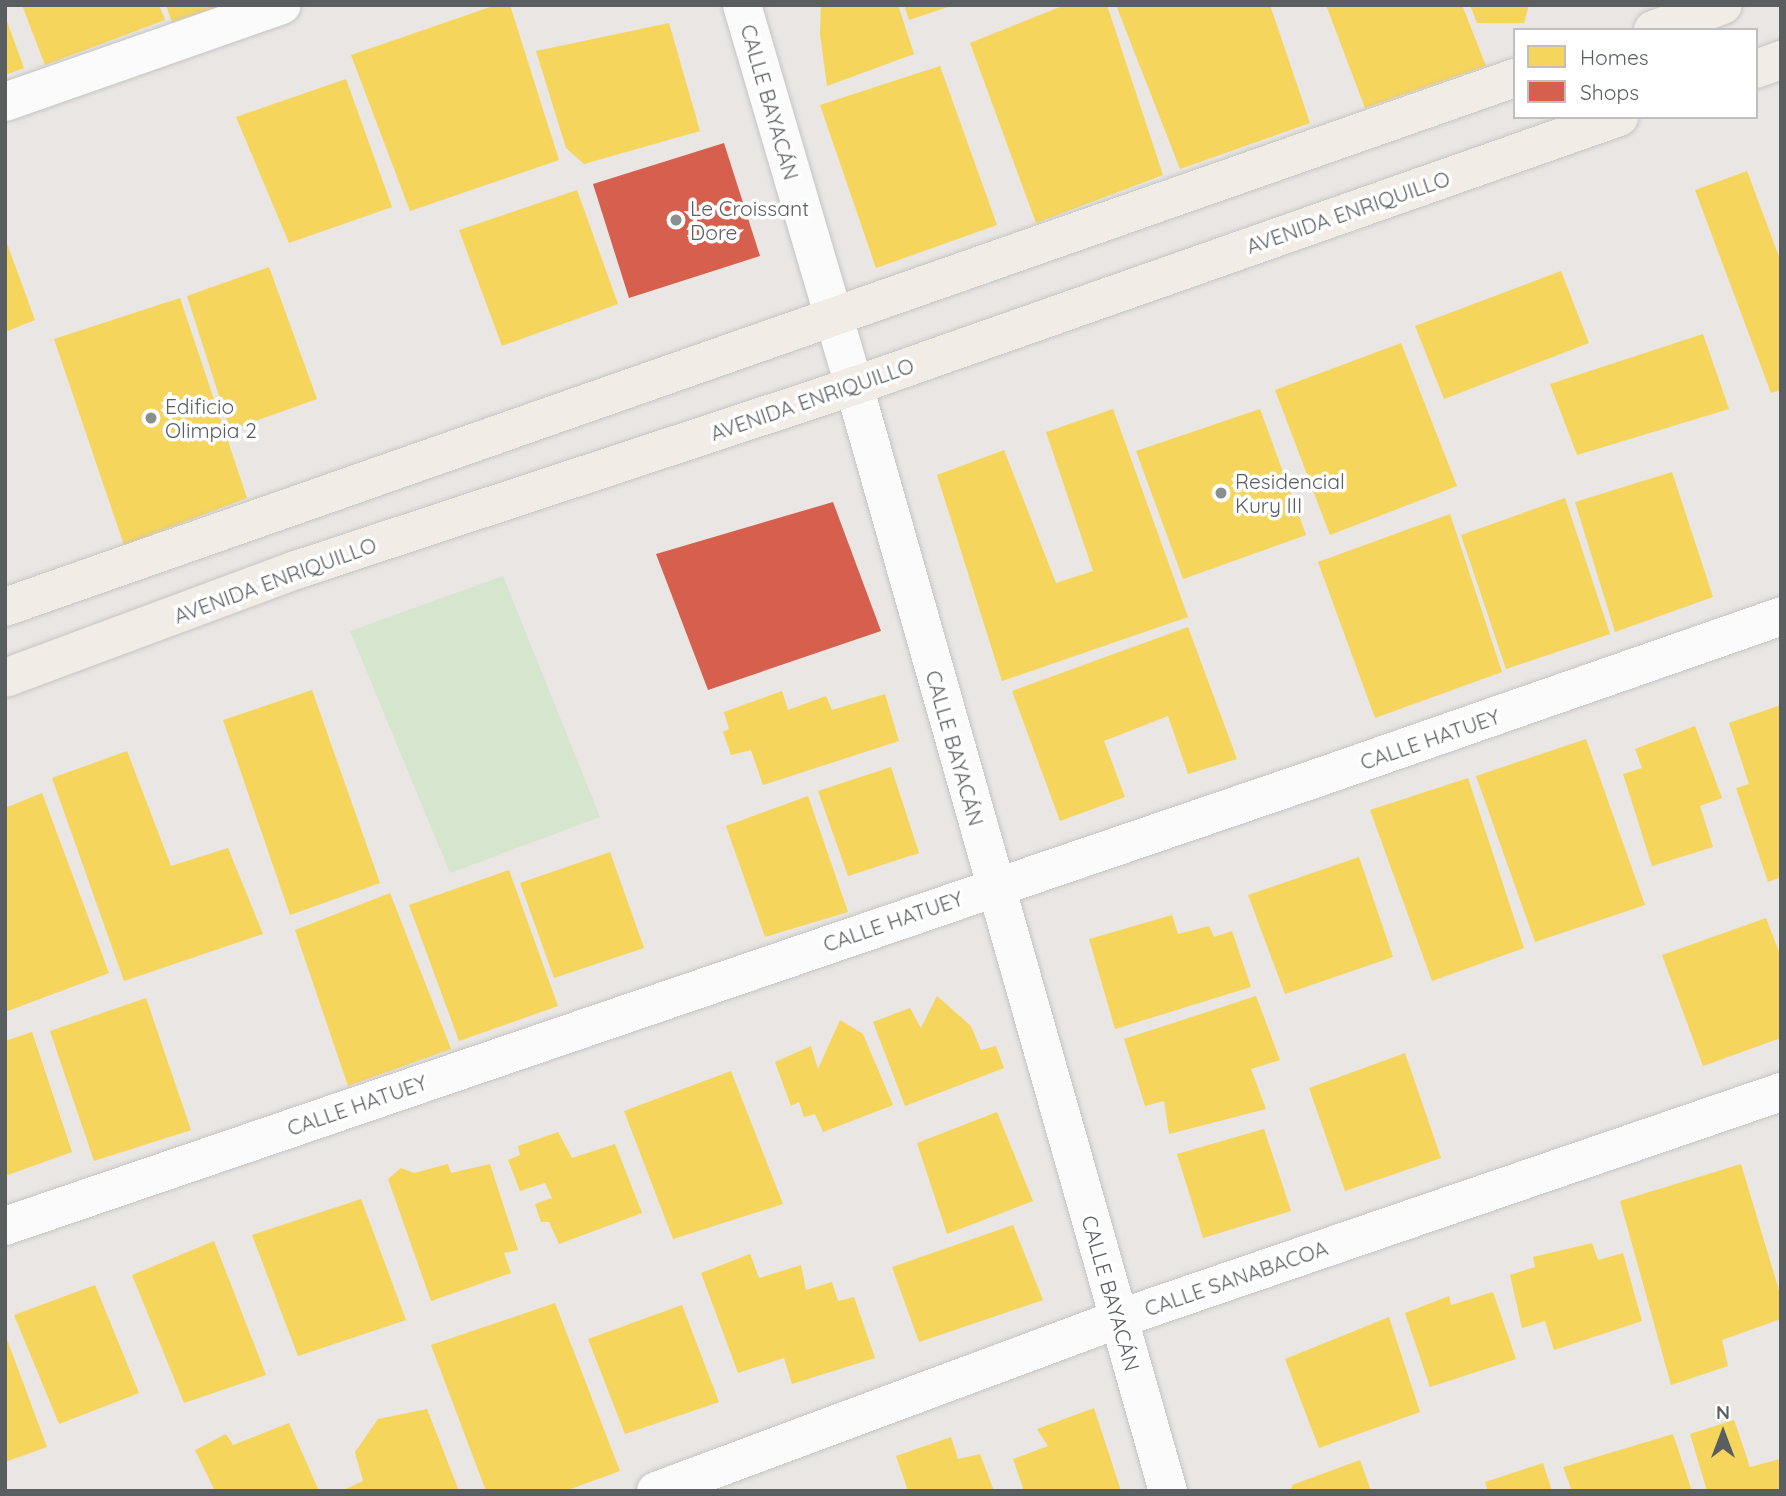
<!DOCTYPE html>
<html>
<head>
<meta charset="utf-8">
<style>
	body { margin:0 }
	#map { position:relative; width:1786px; height:1496px; overflow:hidden; background:#e9e6e3; font-family:Quicksand,sans-serif }
	div>[style] { position:absolute }
	[style*='--x'] { left:calc(var(--x)*1px); top:calc(var(--y)*1px); width:calc(var(--w)*1px); rotate:calc(var(--a)*1deg) }
	.green>* { inset:0; background:#d6e5cd }
	.homes>* { inset:0; background:#f6d55c }
	.shops>* { inset:0; background:#d6604d }
	.roads { filter:drop-shadow(0 0 2px #c4c5c4) drop-shadow(0 0 2px #c4c5c4) }
	.minor>* { height:38px; margin:-19px; padding:0 19px; transform-origin:19px; border-radius:19px; background:#fcfbfb }
	.major>* { height:38px; margin:-19px; padding:0 19px; transform-origin:19px; border-radius:19px; background:#f2ece6 }
	.dots>* { width:19px; height:19px; translate:-50% -50%; box-sizing:border-box; border:4px solid #fff; border-radius:50% }
	span { translate:-50% -50%; white-space:nowrap; text-align:center; line-height:1.15; -webkit-text-stroke:7px #fff; paint-order:stroke }
	.street-label { font-size:21px; color:#595f61 }
	.poi-label { font-size:21px; color:#595f61 }
	.left { translate:0 -50%; text-align:left }
	.frame { position:absolute; inset:0; border:7px solid #595f61; pointer-events:none }
	.legend { position:absolute; left:1513px; top:28px; width:245px; height:91px; box-sizing:border-box; background:#fff; border:2px solid #bdbfc0; margin:0; padding:9px 12px; list-style:none; font-size:21px; color:#595f61 }
	.legend li { display:flex; align-items:center; gap:14px; height:35px }
	.legend b { width:35px; border:2px solid #bdbfc0 }
	.north { position:absolute; left:1688px; top:1398px; width:70px; height:70px; -webkit-text-stroke:5px #fff; paint-order:stroke; rotate:0deg; font-size:19px; font-weight:700; line-height:28px; text-align:center; color:#595f61 }
	.north::after { content:''; display:block; margin:auto; width:24px; height:32px; background:#595f61; clip-path:polygon(50% 0,100% 100%,50% 72%,0 100%) }
</style>
</head>
<body>
<div id="map">
	<div class="green">
		<i style="clip-path:polygon(503px 576px,600px 817px,450px 873px,350px 631px)"></i>
	</div>
	<div class="homes">
		<i style="clip-path:polygon(22px 5px,159px 5px,165px 20px,45px 65px)"></i>
		<i style="clip-path:polygon(166px 5px,220px 5px,220px 6px,172px 22px)"></i>
		<i style="clip-path:polygon(496px 5px,510px 5px,559px 160px,410px 211px,351px 55px)"></i>
		<i style="clip-path:polygon(821px 5px,898px 5px,914px 54px,827px 86px,820px 34px)"></i>
		<i style="clip-path:polygon(904px 5px,951px 5px,951px 6px,909px 20px)"></i>
		<i style="clip-path:polygon(1065px 5px,1107px 5px,1163px 175px,1036px 223px,970px 43px)"></i>
		<i style="clip-path:polygon(1116px 5px,1270px 5px,1310px 123px,1180px 169px)"></i>
		<i style="clip-path:polygon(1326px 5px,1462px 5px,1486px 66px,1365px 108px)"></i>
		<i style="clip-path:polygon(1470px 5px,1529px 5px,1524px 23px,1477px 23px)"></i>
		<i style="clip-path:polygon(5px 16px,24px 68px,5px 75px)"></i>
		<i style="clip-path:polygon(669px 23px,700px 131px,584px 164px,566px 148px,536px 51px)"></i>
		<i style="clip-path:polygon(940px 66px,997px 225px,876px 268px,820px 105px)"></i>
		<i style="clip-path:polygon(346px 79px,392px 207px,289px 243px,236px 117px)"></i>
		<i style="clip-path:polygon(1747px 171px,1781px 262px,1781px 390px,1771px 393px,1695px 190px)"></i>
		<i style="clip-path:polygon(577px 190px,618px 304px,502px 346px,459px 230px)"></i>
		<i style="clip-path:polygon(5px 238px,35px 320px,5px 332px)"></i>
		<i style="clip-path:polygon(269px 267px,317px 399px,230px 430px,187px 296px)"></i>
		<i style="clip-path:polygon(1561px 271px,1589px 343px,1444px 399px,1415px 326px)"></i>
		<i style="clip-path:polygon(180px 298px,247px 498px,124px 545px,54px 339px)"></i>
		<i style="clip-path:polygon(1703px 334px,1729px 409px,1577px 455px,1550px 384px)"></i>
		<i style="clip-path:polygon(1401px 343px,1457px 486px,1330px 535px,1275px 390px)"></i>
		<i style="clip-path:polygon(1113px 409px,1188px 617px,1002px 681px,937px 475px,1004px 450px,1056px 583px,1093px 571px,1046px 432px)"></i>
		<i style="clip-path:polygon(1260px 409px,1306px 535px,1183px 579px,1136px 451px)"></i>
		<i style="clip-path:polygon(1672px 472px,1713px 597px,1615px 632px,1575px 502px)"></i>
		<i style="clip-path:polygon(1565px 498px,1610px 634px,1506px 669px,1461px 535px)"></i>
		<i style="clip-path:polygon(1450px 514px,1502px 672px,1375px 718px,1318px 562px)"></i>
		<i style="clip-path:polygon(1188px 627px,1237px 759px,1188px 774px,1168px 716px,1104px 741px,1125px 797px,1060px 821px,1012px 691px)"></i>
		<i style="clip-path:polygon(312px 690px,380px 883px,290px 915px,223px 720px)"></i>
		<i style="clip-path:polygon(782px 691px,788px 710px,826px 696px,832px 710px,885px 694px,899px 741px,763px 785px,751px 750px,731px 755px,723px 732px,729px 729px,724px 712px)"></i>
		<i style="clip-path:polygon(1781px 705px,1781px 877px,1768px 882px,1736px 788px,1749px 784px,1729px 723px)"></i>
		<i style="clip-path:polygon(1695px 726px,1722px 798px,1700px 806px,1713px 847px,1652px 866px,1623px 774px,1642px 768px,1635px 749px)"></i>
		<i style="clip-path:polygon(1586px 739px,1645px 905px,1535px 942px,1476px 776px)"></i>
		<i style="clip-path:polygon(127px 751px,171px 866px,228px 848px,263px 934px,124px 981px,52px 778px)"></i>
		<i style="clip-path:polygon(891px 767px,919px 853px,848px 876px,818px 791px)"></i>
		<i style="clip-path:polygon(1468px 778px,1524px 948px,1432px 981px,1370px 810px)"></i>
		<i style="clip-path:polygon(42px 793px,109px 973px,5px 1012px,5px 808px)"></i>
		<i style="clip-path:polygon(808px 796px,848px 912px,765px 937px,726px 826px)"></i>
		<i style="clip-path:polygon(610px 852px,644px 948px,554px 978px,520px 883px)"></i>
		<i style="clip-path:polygon(1359px 857px,1393px 957px,1285px 994px,1248px 895px)"></i>
		<i style="clip-path:polygon(509px 870px,558px 1006px,459px 1041px,409px 905px)"></i>
		<i style="clip-path:polygon(390px 893px,451px 1049px,348px 1086px,295px 930px)"></i>
		<i style="clip-path:polygon(1172px 915px,1178px 934px,1209px 926px,1214px 937px,1232px 931px,1251px 987px,1115px 1029px,1089px 939px)"></i>
		<i style="clip-path:polygon(1766px 918px,1781px 957px,1781px 1038px,1703px 1066px,1662px 955px)"></i>
		<i style="clip-path:polygon(937px 996px,971px 1026px,981px 1050px,996px 1046px,1004px 1068px,905px 1106px,873px 1022px,910px 1008px,921px 1028px)"></i>
		<i style="clip-path:polygon(1256px 996px,1280px 1060px,1251px 1069px,1266px 1109px,1169px 1134px,1164px 1101px,1145px 1106px,1124px 1039px)"></i>
		<i style="clip-path:polygon(146px 998px,191px 1130px,94px 1161px,50px 1031px)"></i>
		<i style="clip-path:polygon(840px 1020px,863px 1034px,893px 1105px,823px 1132px,815px 1114px,804px 1117px,799px 1102px,791px 1106px,775px 1062px,811px 1046px,818px 1069px)"></i>
		<i style="clip-path:polygon(32px 1032px,72px 1152px,5px 1176px,5px 1041px)"></i>
		<i style="clip-path:polygon(1405px 1053px,1441px 1158px,1345px 1191px,1309px 1088px)"></i>
		<i style="clip-path:polygon(731px 1071px,783px 1204px,673px 1239px,624px 1111px)"></i>
		<i style="clip-path:polygon(997px 1112px,1033px 1201px,947px 1234px,917px 1143px)"></i>
		<i style="clip-path:polygon(1264px 1129px,1291px 1211px,1203px 1238px,1177px 1154px)"></i>
		<i style="clip-path:polygon(558px 1132px,572px 1158px,615px 1144px,642px 1213px,559px 1244px,549px 1222px,541px 1222px,535px 1204px,552px 1198px,545px 1183px,520px 1191px,508px 1160px,520px 1155px,518px 1146px)"></i>
		<i style="clip-path:polygon(448px 1164px,451px 1173px,490px 1164px,518px 1250px,504px 1253px,511px 1273px,431px 1301px,388px 1179px,401px 1168px,414px 1173px)"></i>
		<i style="clip-path:polygon(1741px 1164px,1781px 1297px,1781px 1319px,1722px 1340px,1728px 1366px,1671px 1385px,1620px 1201px)"></i>
		<i style="clip-path:polygon(361px 1199px,406px 1320px,298px 1356px,252px 1235px)"></i>
		<i style="clip-path:polygon(1013px 1225px,1043px 1300px,919px 1342px,892px 1267px)"></i>
		<i style="clip-path:polygon(214px 1241px,266px 1375px,184px 1403px,132px 1275px)"></i>
		<i style="clip-path:polygon(1592px 1243px,1598px 1260px,1623px 1253px,1642px 1321px,1554px 1350px,1545px 1321px,1522px 1328px,1510px 1275px,1535px 1267px,1533px 1257px)"></i>
		<i style="clip-path:polygon(750px 1254px,759px 1278px,801px 1265px,806px 1290px,832px 1282px,838px 1301px,854px 1297px,875px 1358px,792px 1384px,784px 1358px,738px 1373px,701px 1273px)"></i>
		<i style="clip-path:polygon(95px 1285px,139px 1393px,59px 1424px,14px 1315px)"></i>
		<i style="clip-path:polygon(1493px 1292px,1516px 1359px,1430px 1387px,1405px 1313px,1449px 1296px,1451px 1305px)"></i>
		<i style="clip-path:polygon(555px 1303px,620px 1471px,565px 1491px,486px 1491px,431px 1345px)"></i>
		<i style="clip-path:polygon(682px 1305px,719px 1402px,625px 1434px,588px 1339px)"></i>
		<i style="clip-path:polygon(1389px 1317px,1420px 1412px,1319px 1448px,1285px 1359px)"></i>
		<i style="clip-path:polygon(5px 1334px,47px 1447px,5px 1462px)"></i>
		<i style="clip-path:polygon(1094px 1408px,1121px 1491px,1024px 1491px,1013px 1459px,1048px 1446px,1037px 1429px)"></i>
		<i style="clip-path:polygon(427px 1409px,459px 1491px,341px 1491px,363px 1481px,355px 1452px,378px 1419px)"></i>
		<i style="clip-path:polygon(1734px 1420px,1750px 1467px,1780px 1459px,1781px 1491px,1707px 1491px,1690px 1434px)"></i>
		<i style="clip-path:polygon(289px 1423px,319px 1491px,215px 1491px,195px 1450px,226px 1434px,233px 1445px)"></i>
		<i style="clip-path:polygon(1673px 1434px,1692px 1491px,1572px 1491px,1563px 1467px)"></i>
		<i style="clip-path:polygon(951px 1437px,958px 1459px,980px 1454px,994px 1491px,908px 1491px,896px 1456px)"></i>
		<i style="clip-path:polygon(1360px 1460px,1371px 1491px,1291px 1491px,1292px 1485px)"></i>
		<i style="clip-path:polygon(1543px 1463px,1552px 1491px,1488px 1491px,1485px 1482px)"></i>
	</div>
	<div class="shops">
		<i style="clip-path:polygon(724px 143px,760px 256px,629px 298px,593px 184px)"></i>
		<i style="clip-path:polygon(833px 502px,881px 631px,708px 690px,656px 554px)"></i>
	</div>
	<div class="roads">
		<div class="minor">
			<i style="--x:742;--y:5;--w:397;--a:73.6"></i>
			<i style="--x:854;--y:386;--w:1149;--a:74.14"></i>
			<i style="--x:5;--y:102;--w:293;--a:-19.3"></i>
			<i style="--x:5;--y:1226;--w:1386;--a:-18.85"></i>
			<i style="--x:1317;--y:778;--w:491;--a:-19.2"></i>
			<i style="--x:656;--y:1491;--w:493;--a:-20.4"></i>
			<i style="--x:1118;--y:1319;--w:701;--a:-18.9"></i>
		</div>
		<div class="major">
			<i style="--x:1653;--y:30;--w:74;--a:-19.7"></i>
			<i style="--x:1756;--y:69;--w:27;--a:-20"></i>
			<i style="--x:5;--y:607;--w:1600;--a:-19.31"></i>
			<i style="--x:5;--y:678;--w:310;--a:-20.4"></i>
			<i style="--x:296;--y:570;--w:588;--a:-18.25"></i>
			<i style="--x:854;--y:386;--w:811;--a:-19.37"></i>
		</div>
	</div>
	<div class="dots">
		<i style="left:676px;top:220px;background:#8b8e8e"></i>
		<i style="left:151px;top:418px;background:#8b8e8e"></i>
		<i style="left:1221px;top:493px;background:#8b8e8e"></i>
	</div>
	<div class="street-label">
		<span style="left:770px;top:102px;rotate:74deg">CALLE BAYACÁN</span>
		<span style="left:1348px;top:212px;rotate:-19deg">AVENIDA ENRIQUILLO</span>
		<span style="left:812px;top:399px;rotate:-19deg">AVENIDA ENRIQUILLO</span>
		<span style="left:275px;top:580px;rotate:-20deg">AVENIDA ENRIQUILLO</span>
		<span style="left:1430px;top:739px;rotate:-19deg">CALLE HATUEY</span>
		<span style="left:955px;top:748px;rotate:74deg">CALLE BAYACÁN</span>
		<span style="left:893px;top:921px;rotate:-19deg">CALLE HATUEY</span>
		<span style="left:357px;top:1105px;rotate:-19deg">CALLE HATUEY</span>
		<span style="left:1236px;top:1278px;rotate:-19deg">CALLE SANABACOA</span>
		<span style="left:1111px;top:1293px;rotate:74deg">CALLE BAYACÁN</span>
	</div>
	<div class="poi-label">
		<span class="left" style="left:690px;top:220px">Le Croissant<br>Dore</span>
		<span class="left" style="left:165px;top:418px">Edificio<br>Olimpia 2</span>
		<span class="left" style="left:1235px;top:493px">Residencial<br>Kury III</span>
	</div>
	<div class="frame"></div>
	<ul class="legend">
	<li><b style="height:19px;background:#f6d55c"></b>Homes</li>
	<li><b style="height:19px;background:#d6604d"></b>Shops</li>
	</ul>
	<div class="north">N</div>
</div>
</body>
</html>
